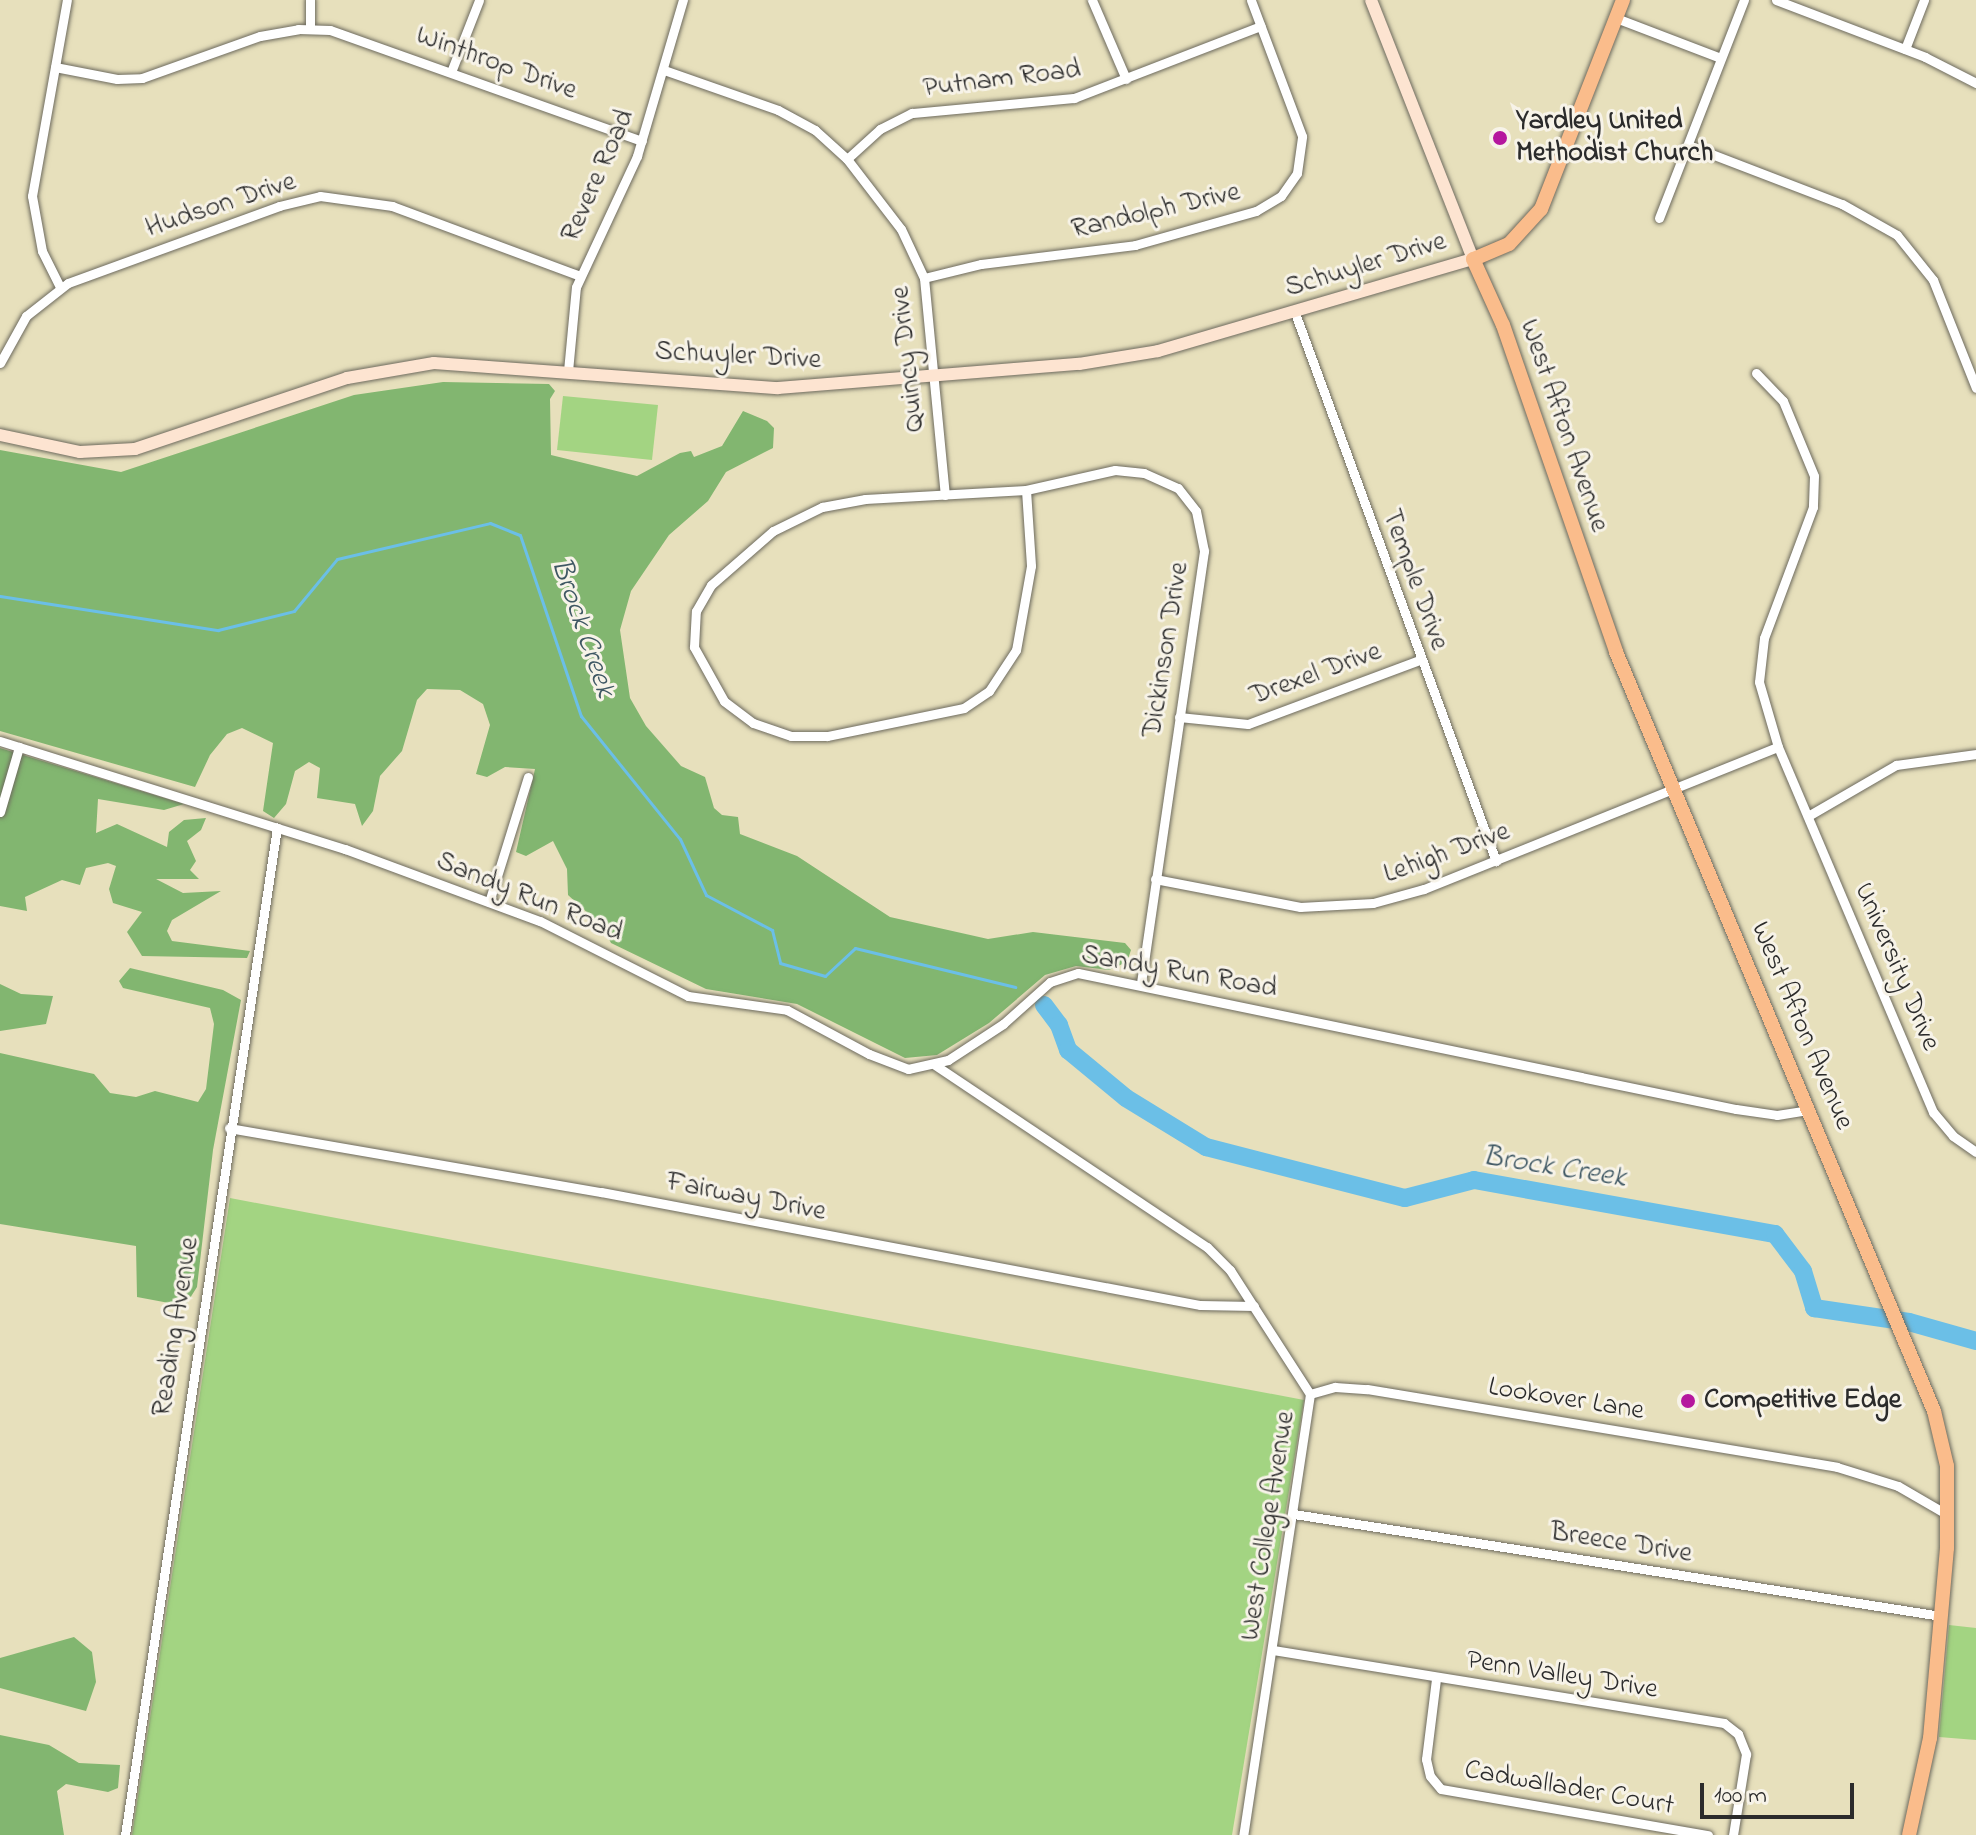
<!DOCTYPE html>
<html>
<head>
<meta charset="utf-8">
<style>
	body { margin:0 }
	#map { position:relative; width:1976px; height:1835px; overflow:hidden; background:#e7e0bc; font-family:"Indie Flower",sans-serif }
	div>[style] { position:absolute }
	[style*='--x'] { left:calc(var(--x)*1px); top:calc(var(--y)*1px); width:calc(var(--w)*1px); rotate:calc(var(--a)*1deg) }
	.green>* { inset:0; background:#a3d482 }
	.forest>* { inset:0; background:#82b670 }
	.stream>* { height:3px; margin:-1.5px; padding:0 1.5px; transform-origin:1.5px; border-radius:1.5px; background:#6bbfe7 }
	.river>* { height:18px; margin:-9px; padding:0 9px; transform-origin:9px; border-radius:9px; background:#6bbfe7 }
	.roads { filter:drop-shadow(0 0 2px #6d6a5e) drop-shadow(0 0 2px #6d6a5e) }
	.street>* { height:9px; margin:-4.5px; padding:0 4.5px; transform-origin:4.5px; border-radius:4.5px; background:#fff }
	.secondary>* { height:12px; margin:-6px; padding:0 6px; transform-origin:6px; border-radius:6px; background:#fde4d1 }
	.primary>* { height:14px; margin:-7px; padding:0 7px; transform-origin:7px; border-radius:7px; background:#fabc8b }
	.dots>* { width:22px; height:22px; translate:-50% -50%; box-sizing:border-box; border:4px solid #f7f3e8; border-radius:50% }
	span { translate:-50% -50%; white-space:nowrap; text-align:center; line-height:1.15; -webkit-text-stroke:6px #f7f3e8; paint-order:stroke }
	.street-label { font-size:28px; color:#2b2b2b }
	.poi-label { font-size:28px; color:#2b2b2b; font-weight:700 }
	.left { translate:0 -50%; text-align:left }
	.water-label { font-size:30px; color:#3e5763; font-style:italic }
	.scale { position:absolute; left:1700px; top:1783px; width:154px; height:36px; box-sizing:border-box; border:4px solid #2b2b2b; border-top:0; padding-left:10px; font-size:24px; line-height:28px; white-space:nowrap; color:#2b2b2b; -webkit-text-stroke:6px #f7f3e8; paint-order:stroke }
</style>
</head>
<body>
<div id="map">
	<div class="green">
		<i style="clip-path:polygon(563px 396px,658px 405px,652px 460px,557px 450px)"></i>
		<i style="clip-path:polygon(230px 1198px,1304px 1400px,1232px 1835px,132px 1835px)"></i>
		<i style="clip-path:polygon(1949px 1625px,1976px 1628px,1976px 1740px,1939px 1737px)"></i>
	</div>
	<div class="forest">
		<i style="clip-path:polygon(443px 382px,549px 384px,555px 391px,550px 399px,551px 455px,637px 476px,680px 453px,691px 451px,694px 457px,722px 446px,743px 411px,767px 421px,774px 428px,773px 448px,726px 472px,708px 501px,669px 535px,631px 591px,620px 630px,630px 698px,646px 726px,681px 766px,705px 777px,714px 808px,722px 815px,738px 817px,740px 834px,797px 856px,890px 917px,988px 939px,1033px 932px,1125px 943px,1131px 950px,1127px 962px,1109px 970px,1076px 966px,1045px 975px,989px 1023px,937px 1055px,905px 1058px,797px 1004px,706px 989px,611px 943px,603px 927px,568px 895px,567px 869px,553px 841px,526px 856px,516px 852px,535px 769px,505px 767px,487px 777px,476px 774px,490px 725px,483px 704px,460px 690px,427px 689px,417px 700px,402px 751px,380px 776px,373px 811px,362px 826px,355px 804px,317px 798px,320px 768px,309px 762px,295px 771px,286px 804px,274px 818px,263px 811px,273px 743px,242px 728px,227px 734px,210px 755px,195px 787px,0 731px,0 450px,121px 472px,354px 395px)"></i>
		<i style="clip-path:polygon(0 748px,184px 804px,164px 810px,98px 799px,96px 833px,117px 824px,167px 847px,169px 832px,184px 820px,206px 818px,201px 830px,187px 841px,196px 861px,190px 870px,199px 879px,156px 879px,183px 893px,221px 891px,172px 920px,167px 931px,172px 941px,250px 951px,247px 958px,142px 956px,127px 932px,142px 912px,113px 903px,109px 889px,116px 866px,108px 863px,86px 868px,80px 885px,62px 880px,25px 897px,27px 911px,0 906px)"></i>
		<i style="clip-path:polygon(130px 968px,223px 990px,241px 1000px,213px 1150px,197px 1287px,185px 1306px,137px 1297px,136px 1246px,0 1224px,0 1053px,94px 1074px,110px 1093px,136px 1097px,155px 1091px,198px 1102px,206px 1089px,214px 1024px,210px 1008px,123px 988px,119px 981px)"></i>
		<i style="clip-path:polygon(0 984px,21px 994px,53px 996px,46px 1024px,0 1031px)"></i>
		<i style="clip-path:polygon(74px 1637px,92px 1652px,96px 1682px,86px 1711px,0 1688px,0 1658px)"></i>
		<i style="clip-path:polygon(0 1735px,49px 1745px,79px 1763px,120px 1765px,118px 1788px,108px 1792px,66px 1784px,57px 1791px,64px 1835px,0 1835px)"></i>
	</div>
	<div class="stream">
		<i style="--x:0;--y:596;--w:221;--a:8.9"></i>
		<i style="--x:218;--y:630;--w:78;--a:-14"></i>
		<i style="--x:294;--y:611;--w:67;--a:-50.4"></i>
		<i style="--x:337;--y:559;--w:157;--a:-13.2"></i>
		<i style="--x:490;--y:523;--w:32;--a:22"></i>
		<i style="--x:520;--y:535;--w:191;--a:71.4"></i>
		<i style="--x:581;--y:716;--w:158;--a:51.2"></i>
		<i style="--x:680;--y:839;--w:62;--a:65.1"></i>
		<i style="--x:706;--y:895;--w:75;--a:27.9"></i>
		<i style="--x:772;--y:930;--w:34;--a:76"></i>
		<i style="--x:780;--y:963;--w:47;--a:16.1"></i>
		<i style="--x:825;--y:976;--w:41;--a:-43"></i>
		<i style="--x:855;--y:948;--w:165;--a:13.7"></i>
	</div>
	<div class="river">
		<i style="--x:1044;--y:1005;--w:25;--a:53"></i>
		<i style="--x:1059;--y:1025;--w:27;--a:70"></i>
		<i style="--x:1068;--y:1050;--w:75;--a:39.6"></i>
		<i style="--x:1126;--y:1098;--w:94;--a:31.5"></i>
		<i style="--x:1206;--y:1147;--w:205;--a:14.4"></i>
		<i style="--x:1405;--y:1198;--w:71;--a:-14.6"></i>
		<i style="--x:1474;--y:1180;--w:306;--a:10.2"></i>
		<i style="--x:1775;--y:1234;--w:46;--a:52.9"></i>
		<i style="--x:1803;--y:1271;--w:39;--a:73"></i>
		<i style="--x:1814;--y:1308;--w:96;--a:8.4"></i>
		<i style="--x:1909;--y:1322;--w:70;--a:15.8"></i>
	</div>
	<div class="roads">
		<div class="street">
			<i style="--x:1092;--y:0;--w:86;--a:66.7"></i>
			<i style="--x:1776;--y:0;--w:160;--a:20.9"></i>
			<i style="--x:1925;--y:57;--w:57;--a:27"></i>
			<i style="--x:1616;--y:18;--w:112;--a:20.9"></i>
			<i style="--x:310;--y:28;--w:28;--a:-90"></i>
			<i style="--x:1905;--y:49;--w:53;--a:-68.8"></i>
			<i style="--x:55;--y:67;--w:63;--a:11"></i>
			<i style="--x:117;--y:79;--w:25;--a:-2"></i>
			<i style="--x:142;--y:78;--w:125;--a:-19.6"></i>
			<i style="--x:260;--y:36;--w:39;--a:-10"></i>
			<i style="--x:298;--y:29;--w:32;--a:2"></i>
			<i style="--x:330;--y:30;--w:331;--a:19.6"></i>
			<i style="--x:664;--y:70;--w:121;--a:19.3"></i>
			<i style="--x:778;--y:110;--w:42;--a:28.4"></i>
			<i style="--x:815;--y:130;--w:43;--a:42.2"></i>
			<i style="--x:847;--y:159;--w:88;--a:52.4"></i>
			<i style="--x:901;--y:229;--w:54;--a:64.9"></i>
			<i style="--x:924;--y:278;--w:218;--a:84.5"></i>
			<i style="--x:451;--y:72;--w:77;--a:-68.7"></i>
			<i style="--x:1688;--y:145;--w:165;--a:21"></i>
			<i style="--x:1842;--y:204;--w:63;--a:29.4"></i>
			<i style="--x:1897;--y:235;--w:58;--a:51.3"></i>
			<i style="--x:1933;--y:280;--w:116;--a:68.3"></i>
			<i style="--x:847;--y:159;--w:45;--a:-42.3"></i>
			<i style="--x:880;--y:129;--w:36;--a:-27"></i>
			<i style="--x:912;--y:113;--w:163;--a:-5.3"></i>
			<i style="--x:1074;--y:98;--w:200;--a:-21.1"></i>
			<i style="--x:1659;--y:218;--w:234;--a:-68.7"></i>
			<i style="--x:924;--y:278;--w:59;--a:-13.8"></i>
			<i style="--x:981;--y:264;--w:155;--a:-7"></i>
			<i style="--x:1135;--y:245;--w:126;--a:-15.7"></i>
			<i style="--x:1256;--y:211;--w:29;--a:-31"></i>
			<i style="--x:1281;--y:196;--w:28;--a:-55"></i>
			<i style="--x:1297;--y:173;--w:37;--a:-82"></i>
			<i style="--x:1302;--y:136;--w:145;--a:-110.6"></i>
			<i style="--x:60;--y:287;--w:40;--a:-116.6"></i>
			<i style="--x:42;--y:251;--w:56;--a:-100.3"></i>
			<i style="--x:32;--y:196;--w:199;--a:-79.9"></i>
			<i style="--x:1295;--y:313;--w:584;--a:69.86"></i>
			<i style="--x:0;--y:363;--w:54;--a:-61"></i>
			<i style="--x:26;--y:316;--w:53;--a:-38.2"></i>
			<i style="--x:68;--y:283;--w:225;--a:-20"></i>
			<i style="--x:279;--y:206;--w:42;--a:-13.7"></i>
			<i style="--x:320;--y:196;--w:73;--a:7.9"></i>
			<i style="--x:392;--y:206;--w:201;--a:20.4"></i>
			<i style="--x:568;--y:371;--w:84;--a:-84.6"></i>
			<i style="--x:576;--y:287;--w:145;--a:-65"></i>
			<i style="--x:637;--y:156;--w:163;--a:-73.6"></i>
			<i style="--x:1756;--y:373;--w:39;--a:46"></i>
			<i style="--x:1783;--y:401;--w:81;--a:67.5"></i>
			<i style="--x:1814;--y:476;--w:31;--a:92"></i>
			<i style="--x:1813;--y:507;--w:140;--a:110.5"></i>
			<i style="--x:1764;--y:638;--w:44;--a:96.5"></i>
			<i style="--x:1759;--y:682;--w:68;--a:73.7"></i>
			<i style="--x:1026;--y:490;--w:76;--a:86.2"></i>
			<i style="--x:1031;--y:566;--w:85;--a:100.1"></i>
			<i style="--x:1016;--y:650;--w:49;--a:123.4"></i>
			<i style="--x:989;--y:691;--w:30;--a:146"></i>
			<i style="--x:964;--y:708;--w:140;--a:168.4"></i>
			<i style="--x:827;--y:736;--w:36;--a:180"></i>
			<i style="--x:791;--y:736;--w:40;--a:-161.1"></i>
			<i style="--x:753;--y:723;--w:36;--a:-143"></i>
			<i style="--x:724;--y:701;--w:62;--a:-119.1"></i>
			<i style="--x:694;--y:647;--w:36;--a:-87"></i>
			<i style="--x:696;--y:611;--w:30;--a:-60"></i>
			<i style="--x:711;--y:585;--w:82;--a:-41.1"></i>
			<i style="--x:773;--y:531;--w:55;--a:-26.1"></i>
			<i style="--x:822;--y:507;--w:44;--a:-10.5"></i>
			<i style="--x:865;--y:499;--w:161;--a:-3.2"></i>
			<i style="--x:1026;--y:490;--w:91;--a:-12.7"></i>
			<i style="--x:1115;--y:470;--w:29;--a:6"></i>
			<i style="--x:1144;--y:473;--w:37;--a:24"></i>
			<i style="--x:1178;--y:488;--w:29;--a:52"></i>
			<i style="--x:1196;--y:511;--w:41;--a:78.7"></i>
			<i style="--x:1204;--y:551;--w:437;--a:98.3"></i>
			<i style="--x:1179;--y:717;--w:69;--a:5.8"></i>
			<i style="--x:1248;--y:724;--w:183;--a:-20.5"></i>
			<i style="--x:0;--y:741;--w:362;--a:17.4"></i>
			<i style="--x:345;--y:849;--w:208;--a:20.3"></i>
			<i style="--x:540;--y:921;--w:166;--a:26.9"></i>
			<i style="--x:688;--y:996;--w:100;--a:8"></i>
			<i style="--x:787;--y:1010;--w:93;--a:28.2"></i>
			<i style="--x:869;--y:1054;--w:42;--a:21"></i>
			<i style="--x:908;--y:1069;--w:41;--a:-12.7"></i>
			<i style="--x:948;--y:1060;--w:66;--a:-33.2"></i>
			<i style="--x:1003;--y:1024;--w:63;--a:-41.8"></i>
			<i style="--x:1050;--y:982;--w:29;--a:-18"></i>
			<i style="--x:1078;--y:973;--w:672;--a:11.68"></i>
			<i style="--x:1736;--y:1109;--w:41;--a:8.3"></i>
			<i style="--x:1777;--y:1115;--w:31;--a:-9"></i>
			<i style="--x:0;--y:812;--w:68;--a:-73.7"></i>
			<i style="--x:1808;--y:816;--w:102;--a:-30.1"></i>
			<i style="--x:1896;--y:765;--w:81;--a:-7.8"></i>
			<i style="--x:1155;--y:879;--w:148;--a:10.9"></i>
			<i style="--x:1300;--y:907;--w:73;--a:-3.1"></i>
			<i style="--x:1373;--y:903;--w:53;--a:-15.4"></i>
			<i style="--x:1424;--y:889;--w:381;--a:-21.9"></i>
			<i style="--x:1778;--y:747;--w:397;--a:67"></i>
			<i style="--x:1933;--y:1112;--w:31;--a:50"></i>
			<i style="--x:1953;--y:1136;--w:28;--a:35"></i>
			<i style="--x:489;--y:902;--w:131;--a:-72.7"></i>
			<i style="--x:935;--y:1065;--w:327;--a:33.8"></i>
			<i style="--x:1207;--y:1247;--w:33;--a:45"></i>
			<i style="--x:1230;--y:1270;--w:148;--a:57.2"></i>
			<i style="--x:1310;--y:1394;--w:446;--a:98.6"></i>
			<i style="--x:229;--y:1128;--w:377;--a:9.8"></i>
			<i style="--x:601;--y:1192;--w:610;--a:10.68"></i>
			<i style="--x:1200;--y:1305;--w:54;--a:1.1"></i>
			<i style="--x:1310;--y:1394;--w:26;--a:-16"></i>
			<i style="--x:1335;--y:1387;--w:32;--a:4"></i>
			<i style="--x:1367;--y:1389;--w:476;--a:9.4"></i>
			<i style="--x:1837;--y:1467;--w:64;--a:17.3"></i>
			<i style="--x:1898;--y:1486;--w:58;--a:30.1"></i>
			<i style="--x:1294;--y:1514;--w:655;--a:8.96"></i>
			<i style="--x:1273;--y:1650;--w:457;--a:9.2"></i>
			<i style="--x:1724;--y:1723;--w:18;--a:38"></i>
			<i style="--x:1738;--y:1734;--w:22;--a:68"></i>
			<i style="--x:1746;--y:1754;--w:82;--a:99.1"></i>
			<i style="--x:1436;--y:1679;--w:81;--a:97.1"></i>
			<i style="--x:1426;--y:1759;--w:17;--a:77"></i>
			<i style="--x:1430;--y:1776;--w:17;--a:50"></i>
			<i style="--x:1441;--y:1789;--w:271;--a:9.8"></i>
			<i style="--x:125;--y:1835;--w:1019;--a:-81.42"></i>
		</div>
		<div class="secondary">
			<i style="--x:0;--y:435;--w:82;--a:12"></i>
			<i style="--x:80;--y:452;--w:55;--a:-3.1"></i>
			<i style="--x:135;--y:449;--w:224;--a:-18.5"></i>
			<i style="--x:347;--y:378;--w:88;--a:-9.8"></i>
			<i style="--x:434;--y:363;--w:345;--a:4.2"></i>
			<i style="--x:778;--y:388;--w:302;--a:-4.6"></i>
			<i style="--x:1079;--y:364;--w:80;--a:-9.3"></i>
			<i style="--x:1158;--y:351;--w:328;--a:-16.3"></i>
			<i style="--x:1473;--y:259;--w:278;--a:-111.5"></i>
		</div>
		<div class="primary">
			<i style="--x:1623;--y:0;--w:225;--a:111.4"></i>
			<i style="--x:1541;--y:209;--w:47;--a:132.4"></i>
			<i style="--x:1509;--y:244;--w:39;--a:157"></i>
			<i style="--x:1473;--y:259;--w:72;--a:65.6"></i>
			<i style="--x:1503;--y:325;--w:346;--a:70.9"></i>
			<i style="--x:1616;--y:652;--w:823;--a:67.27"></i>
			<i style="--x:1934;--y:1411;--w:57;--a:76.7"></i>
			<i style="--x:1947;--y:1466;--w:82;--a:90"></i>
			<i style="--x:1947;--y:1548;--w:191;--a:95.1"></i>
			<i style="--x:1930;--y:1738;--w:99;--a:102.2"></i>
		</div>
	</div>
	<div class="dots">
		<i style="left:1500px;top:138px;background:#b5179e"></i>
		<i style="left:1688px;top:1401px;background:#b5179e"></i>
	</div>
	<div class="street-label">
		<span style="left:496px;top:64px;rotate:20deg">Winthrop Drive</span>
		<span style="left:1002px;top:80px;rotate:-7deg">Putnam Road</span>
		<span style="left:599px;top:176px;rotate:-66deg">Revere Road</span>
		<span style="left:221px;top:206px;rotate:-18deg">Hudson Drive</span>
		<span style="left:1156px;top:212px;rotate:-13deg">Randolph Drive</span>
		<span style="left:1366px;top:266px;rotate:-17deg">Schuyler Drive</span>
		<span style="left:738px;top:357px;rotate:3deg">Schuyler Drive</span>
		<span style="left:909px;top:359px;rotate:-96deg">Quincy Drive</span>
		<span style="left:1563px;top:426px;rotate:71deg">West Afton Avenue</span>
		<span style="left:1414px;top:580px;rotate:70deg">Temple Drive</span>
		<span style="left:1167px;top:650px;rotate:-81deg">Dickinson Drive</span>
		<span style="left:1316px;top:675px;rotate:-20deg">Drexel Drive</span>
		<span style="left:1447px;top:854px;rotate:-20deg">Lehigh Drive</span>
		<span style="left:529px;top:898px;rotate:22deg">Sandy Run Road</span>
		<span style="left:1896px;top:967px;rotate:67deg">University Drive</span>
		<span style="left:1179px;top:973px;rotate:10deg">Sandy Run Road</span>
		<span style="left:1801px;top:1026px;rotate:67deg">West Afton Avenue</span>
		<span style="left:746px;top:1198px;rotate:11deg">Fairway Drive</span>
		<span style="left:177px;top:1327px;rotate:-81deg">Reading Avenue</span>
		<span style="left:1566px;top:1400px;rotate:9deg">Lookover Lane</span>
		<span style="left:1269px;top:1526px;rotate:-81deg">West College Avenue</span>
		<span style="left:1621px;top:1544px;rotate:9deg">Breece Drive</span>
		<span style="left:1562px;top:1676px;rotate:9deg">Penn Valley Drive</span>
		<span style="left:1569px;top:1789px;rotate:10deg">Cadwallader Court</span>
	</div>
	<div class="poi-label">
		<span class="left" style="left:1516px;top:138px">Yardley United<br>Methodist Church</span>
		<span class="left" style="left:1704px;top:1401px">Competitive Edge</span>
	</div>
	<div class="water-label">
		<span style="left:582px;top:628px;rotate:71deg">Brock Creek</span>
		<span style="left:1554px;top:1168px;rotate:9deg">Brock Creek</span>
	</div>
	<div class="scale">100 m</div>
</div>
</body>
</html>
